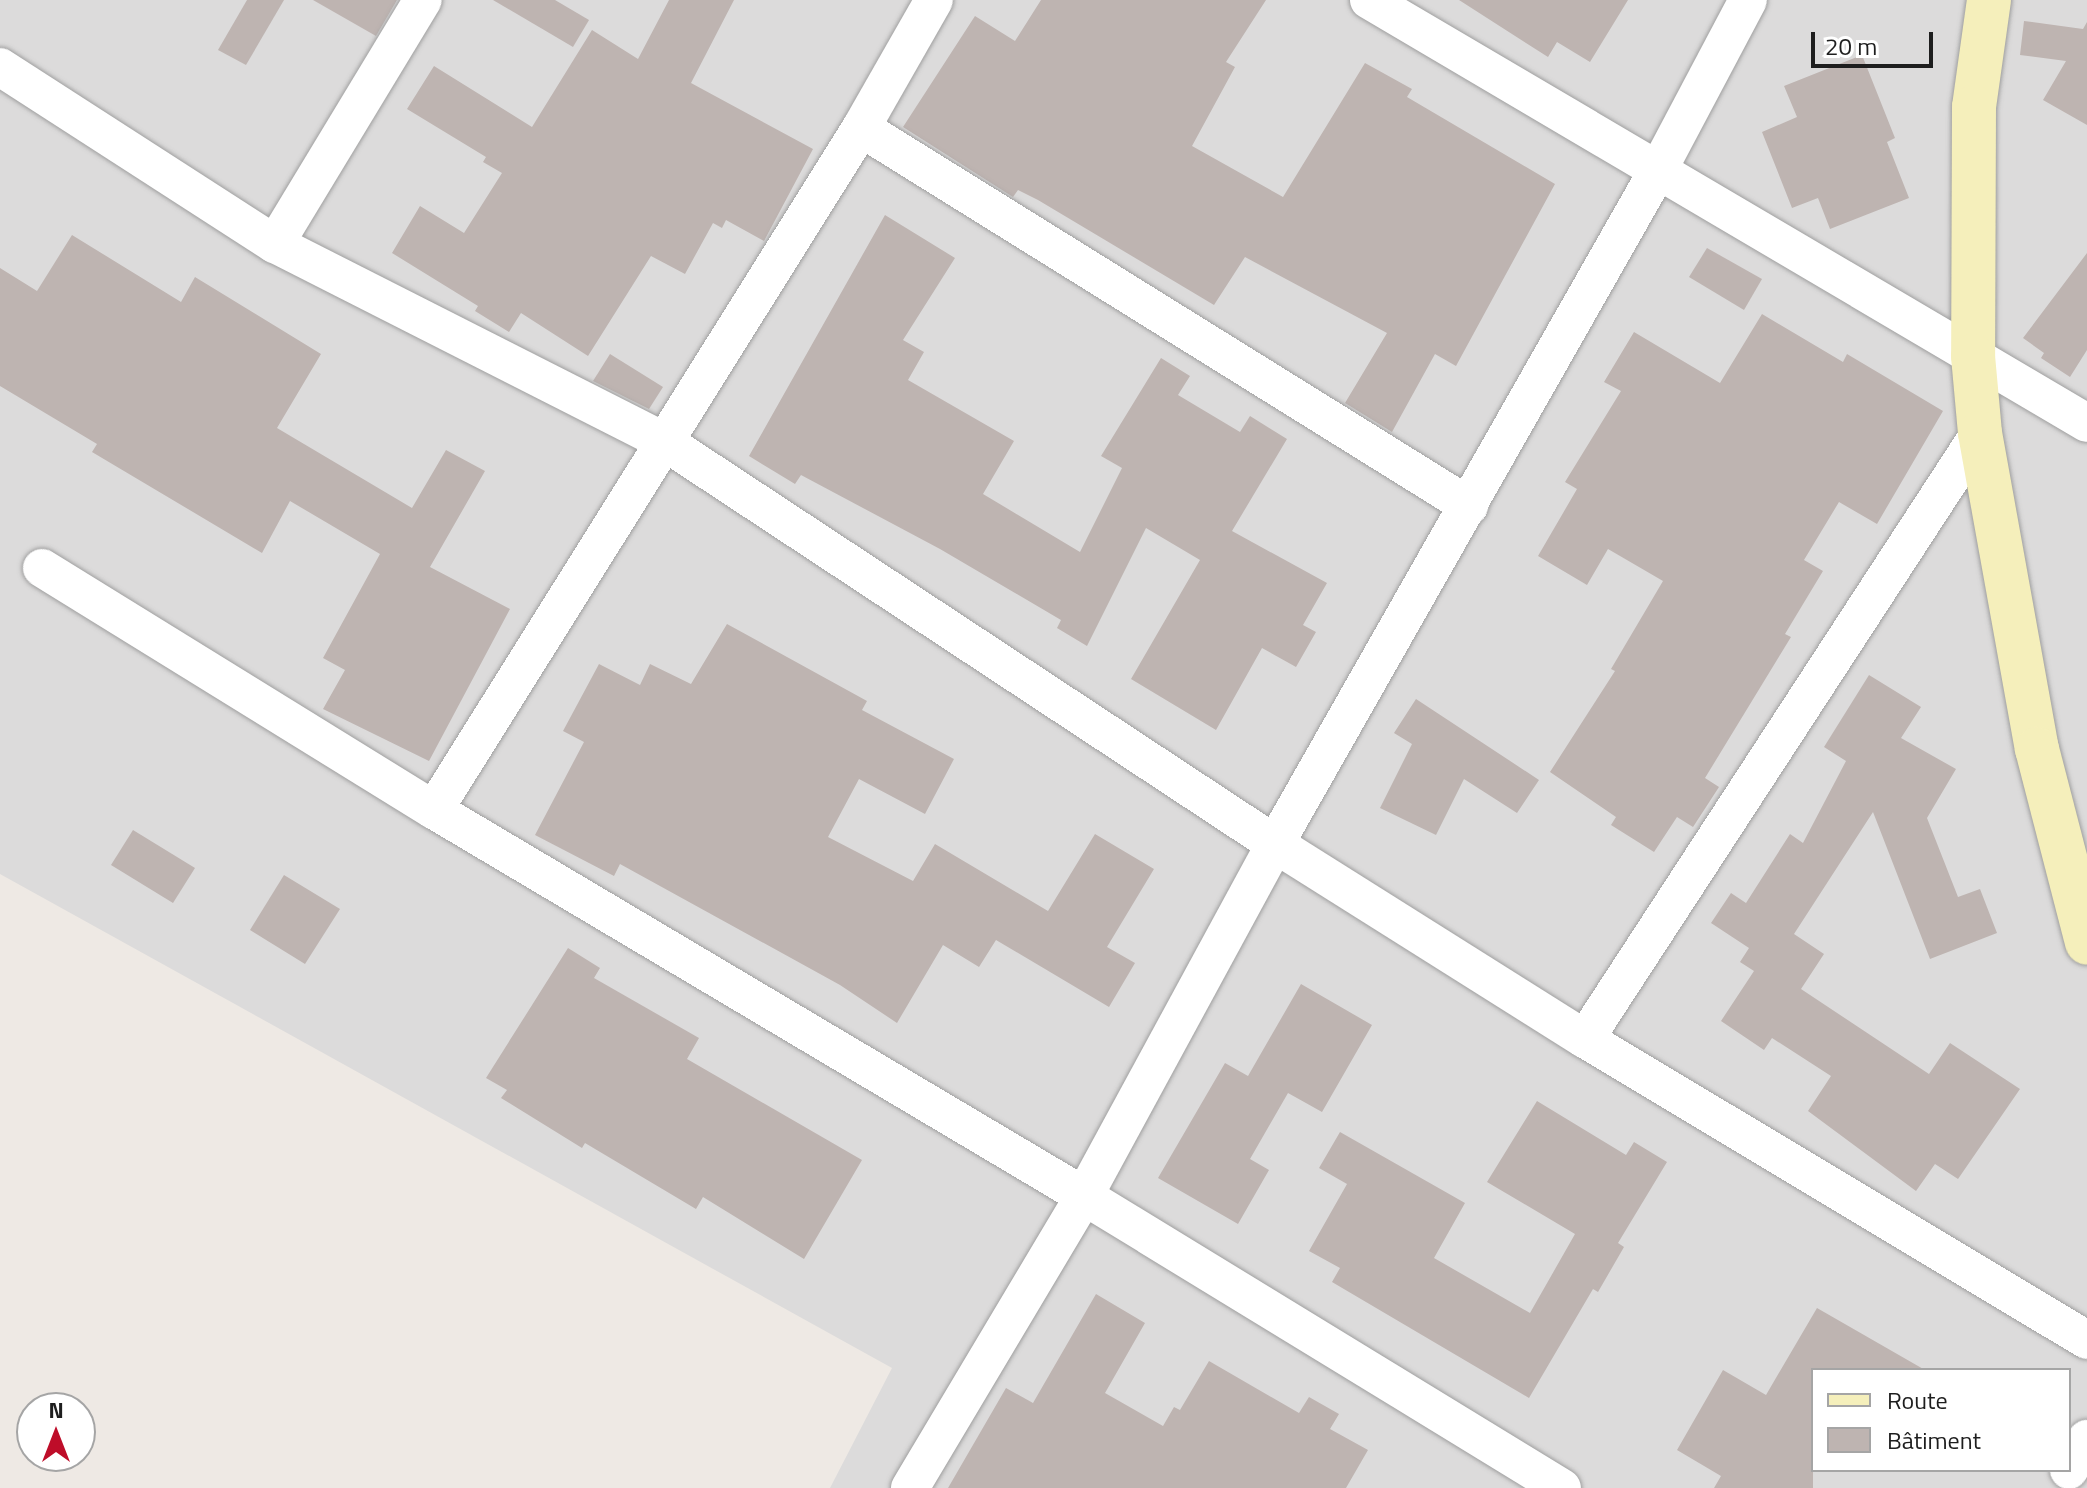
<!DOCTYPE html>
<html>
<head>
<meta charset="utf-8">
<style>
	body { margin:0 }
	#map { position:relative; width:2087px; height:1488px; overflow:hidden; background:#eee9e4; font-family:"Titillium Web",sans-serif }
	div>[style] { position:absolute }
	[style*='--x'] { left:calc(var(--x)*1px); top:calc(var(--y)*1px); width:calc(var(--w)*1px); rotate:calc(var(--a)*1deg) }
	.residential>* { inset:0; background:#dcdbdb }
	.building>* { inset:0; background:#beb4b1 }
	.roads { filter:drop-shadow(0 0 2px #9f9f9f) drop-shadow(0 0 2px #9f9f9f) }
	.street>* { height:38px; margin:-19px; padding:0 19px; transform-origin:19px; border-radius:19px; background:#fff }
	.secondary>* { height:44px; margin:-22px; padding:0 22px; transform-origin:22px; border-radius:22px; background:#f5efbb }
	span { translate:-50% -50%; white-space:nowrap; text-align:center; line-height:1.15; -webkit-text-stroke:7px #fff; paint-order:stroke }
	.legend { position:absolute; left:1811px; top:1368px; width:260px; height:104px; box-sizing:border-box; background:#fff; border:2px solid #a5a5a5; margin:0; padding:10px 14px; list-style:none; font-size:24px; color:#1e1e1e }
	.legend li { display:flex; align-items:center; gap:16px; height:40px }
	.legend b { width:40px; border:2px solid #a5a5a5 }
	.north { position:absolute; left:16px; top:1392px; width:80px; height:80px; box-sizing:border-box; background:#fff; border:2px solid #a5a5a5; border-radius:50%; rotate:0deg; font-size:22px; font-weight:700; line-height:32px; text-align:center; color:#1e1e1e }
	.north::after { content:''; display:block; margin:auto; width:28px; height:36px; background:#be0d29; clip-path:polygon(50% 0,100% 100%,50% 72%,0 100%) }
	.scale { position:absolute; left:1811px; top:32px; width:122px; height:36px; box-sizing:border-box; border:4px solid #1e1e1e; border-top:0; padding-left:10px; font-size:24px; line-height:28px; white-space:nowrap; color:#1e1e1e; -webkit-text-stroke:6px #fff; paint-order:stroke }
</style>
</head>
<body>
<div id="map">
	<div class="residential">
		<i style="clip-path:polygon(evenodd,0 0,2087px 0,2087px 1488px,830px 1488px,892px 1368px,0 874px,0 0,1813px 1370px,2069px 1370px,2069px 1470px,1813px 1470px,1813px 1370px)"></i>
	</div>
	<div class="building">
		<i style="clip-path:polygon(247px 0,284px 0,246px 65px,218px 50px)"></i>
		<i style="clip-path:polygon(313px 0,397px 0,376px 36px)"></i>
		<i style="clip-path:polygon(493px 0,555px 0,589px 20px,573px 47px)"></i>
		<i style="clip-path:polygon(669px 0,734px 0,691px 83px,813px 149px,764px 241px,726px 220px,722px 228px,713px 223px,685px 274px,651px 256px,588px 356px,521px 313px,509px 332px,475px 311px,478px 306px,392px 253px,420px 206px,464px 233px,502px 173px,483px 162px,486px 157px,407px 109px,434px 66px,532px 127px,592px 30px,638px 59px)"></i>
		<i style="clip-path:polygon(1041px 0,1266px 0,1226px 62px,1235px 67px,1192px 146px,1283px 197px,1365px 63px,1412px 89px,1407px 97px,1555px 184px,1456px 366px,1435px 354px,1392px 432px,1345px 403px,1387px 333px,1245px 257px,1214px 305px,1038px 200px,1018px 190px,1013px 197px,903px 127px,975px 16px,1015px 41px)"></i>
		<i style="clip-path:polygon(1459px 0,1628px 0,1590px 62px,1557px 42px,1548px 57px)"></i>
		<i style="clip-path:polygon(2024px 21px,2083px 29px,2087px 22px,2087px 125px,2043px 100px,2066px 61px,2020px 55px)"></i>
		<i style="clip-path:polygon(1862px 55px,1895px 138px,1887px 142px,1909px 198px,1830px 229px,1818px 198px,1792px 208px,1762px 132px,1797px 117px,1784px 86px)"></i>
		<i style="clip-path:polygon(885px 215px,955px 258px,903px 340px,924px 352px,908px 380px,1014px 441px,983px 494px,1080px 552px,1122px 468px,1101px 456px,1161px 358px,1190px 376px,1178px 395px,1240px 432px,1250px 416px,1287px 439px,1232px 531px,1327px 583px,1303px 625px,1316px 632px,1296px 667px,1262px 648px,1216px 730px,1131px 679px,1200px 560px,1146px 528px,1087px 646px,1057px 628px,1061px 620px,940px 549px,801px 475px,795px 484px,749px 456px)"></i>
		<i style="clip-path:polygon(72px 235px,181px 302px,195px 277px,321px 354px,277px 428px,412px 508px,446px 450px,485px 471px,430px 567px,510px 609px,429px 761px,323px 709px,345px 670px,323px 658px,380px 554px,290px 501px,262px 553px,92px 452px,97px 444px,0 386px,0 268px,37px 291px)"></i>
		<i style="clip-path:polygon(1707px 248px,1762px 279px,1744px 310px,1689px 277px)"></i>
		<i style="clip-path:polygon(2087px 253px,2087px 350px,2070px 377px,2041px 358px,2044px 353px,2023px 338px)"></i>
		<i style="clip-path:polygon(1762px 314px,1843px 362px,1847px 354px,1943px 411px,1877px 524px,1839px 502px,1804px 560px,1823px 571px,1785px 634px,1791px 637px,1705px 778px,1719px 787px,1693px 827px,1677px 817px,1654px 852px,1611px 825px,1616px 817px,1550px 772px,1615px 671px,1611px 669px,1663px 581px,1608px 549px,1587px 585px,1538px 556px,1577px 489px,1565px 482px,1621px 391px,1604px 382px,1634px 332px,1720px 383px)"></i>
		<i style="clip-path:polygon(610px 354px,663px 387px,649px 409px,593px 381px)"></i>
		<i style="clip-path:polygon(727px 624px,867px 701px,862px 710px,954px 759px,925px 814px,859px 779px,828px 837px,913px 881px,935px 844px,1048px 911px,1095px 834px,1154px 869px,1107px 947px,1135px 963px,1109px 1007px,996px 940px,979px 967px,943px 945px,897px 1023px,840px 985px,620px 864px,614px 876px,535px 835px,584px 742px,563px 731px,599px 664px,640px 685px,650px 664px,691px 684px)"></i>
		<i style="clip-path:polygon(1869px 675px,1921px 707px,1901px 738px,1956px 769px,1927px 818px,1958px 897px,1980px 889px,1997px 933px,1930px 959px,1873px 812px,1794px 934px,1824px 954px,1801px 989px,1929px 1074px,1950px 1043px,2020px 1089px,1958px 1179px,1935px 1164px,1916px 1191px,1808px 1111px,1831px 1076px,1772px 1038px,1764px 1050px,1721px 1021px,1754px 971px,1740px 962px,1749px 948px,1711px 923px,1731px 893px,1746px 903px,1790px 834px,1803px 843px,1846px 761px,1824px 747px)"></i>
		<i style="clip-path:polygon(1416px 699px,1539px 780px,1517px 813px,1464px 779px,1436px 835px,1380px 808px,1412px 744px,1394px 733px)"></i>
		<i style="clip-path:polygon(133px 830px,195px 868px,173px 903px,111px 865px)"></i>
		<i style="clip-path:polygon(284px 875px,340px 909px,305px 964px,250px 930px)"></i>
		<i style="clip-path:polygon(568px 948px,600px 968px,594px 978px,699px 1038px,687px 1059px,862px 1160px,804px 1259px,703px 1197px,696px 1209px,585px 1143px,582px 1148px,501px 1098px,507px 1090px,486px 1078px)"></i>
		<i style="clip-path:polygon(1301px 984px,1372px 1025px,1322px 1112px,1288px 1093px,1250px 1159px,1269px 1170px,1238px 1224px,1158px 1178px,1225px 1063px,1248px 1076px)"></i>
		<i style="clip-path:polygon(1537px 1101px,1626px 1155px,1634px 1142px,1667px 1162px,1618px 1243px,1624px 1247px,1598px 1292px,1593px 1289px,1529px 1398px,1332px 1282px,1340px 1268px,1309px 1251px,1347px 1184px,1319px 1168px,1340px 1132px,1465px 1203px,1434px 1258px,1530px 1313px,1575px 1234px,1487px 1182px)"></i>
		<i style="clip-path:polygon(1096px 1294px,1145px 1323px,1105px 1393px,1163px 1426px,1174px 1407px,1180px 1410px,1209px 1361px,1299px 1413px,1309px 1397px,1339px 1414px,1330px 1429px,1368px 1450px,1346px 1488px,948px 1488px,1006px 1388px,1033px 1403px)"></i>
		<i style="clip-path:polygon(1817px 1308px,1925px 1370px,1813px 1370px,1813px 1488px,1714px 1488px,1721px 1476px,1677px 1450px,1723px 1370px,1766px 1395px)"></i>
	</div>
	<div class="roads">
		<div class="street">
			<i style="--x:1369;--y:0;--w:833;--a:30.5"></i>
			<i style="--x:0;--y:67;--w:327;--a:32.8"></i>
			<i style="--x:275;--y:244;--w:437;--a:26.9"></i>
			<i style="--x:665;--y:442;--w:731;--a:33.39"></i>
			<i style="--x:1275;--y:844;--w:366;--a:32.2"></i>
			<i style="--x:1585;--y:1039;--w:585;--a:30.95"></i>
			<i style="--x:861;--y:128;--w:716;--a:31.87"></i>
			<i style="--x:275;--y:244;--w:285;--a:-58.8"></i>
			<i style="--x:42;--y:568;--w:461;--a:31.7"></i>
			<i style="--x:434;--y:810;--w:756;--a:30.7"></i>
			<i style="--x:1084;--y:1196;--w:560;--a:31.42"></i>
			<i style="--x:434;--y:810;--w:805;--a:-57.95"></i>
			<i style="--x:861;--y:128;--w:147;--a:-60.3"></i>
			<i style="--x:1585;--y:1039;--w:723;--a:-56.9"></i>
			<i style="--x:2069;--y:1470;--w:36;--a:-60"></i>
			<i style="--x:910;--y:1488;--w:340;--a:-59.2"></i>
			<i style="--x:1084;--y:1196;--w:400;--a:-61.5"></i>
			<i style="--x:1275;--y:844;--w:775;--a:-60.39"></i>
			<i style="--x:1658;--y:170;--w:192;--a:-62.1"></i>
		</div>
		<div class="secondary">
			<i style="--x:1989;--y:0;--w:108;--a:98"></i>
			<i style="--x:1974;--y:107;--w:249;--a:90.2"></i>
			<i style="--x:1973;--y:356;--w:77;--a:84.8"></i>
			<i style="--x:1980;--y:433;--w:321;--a:79.8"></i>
			<i style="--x:2037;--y:749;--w:200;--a:75.5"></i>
		</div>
	</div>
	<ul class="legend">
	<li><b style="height:10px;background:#f5efbb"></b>Route</li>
	<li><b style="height:22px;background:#beb4b1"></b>Bâtiment</li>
	</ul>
	<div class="north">N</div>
	<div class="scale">20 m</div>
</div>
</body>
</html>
